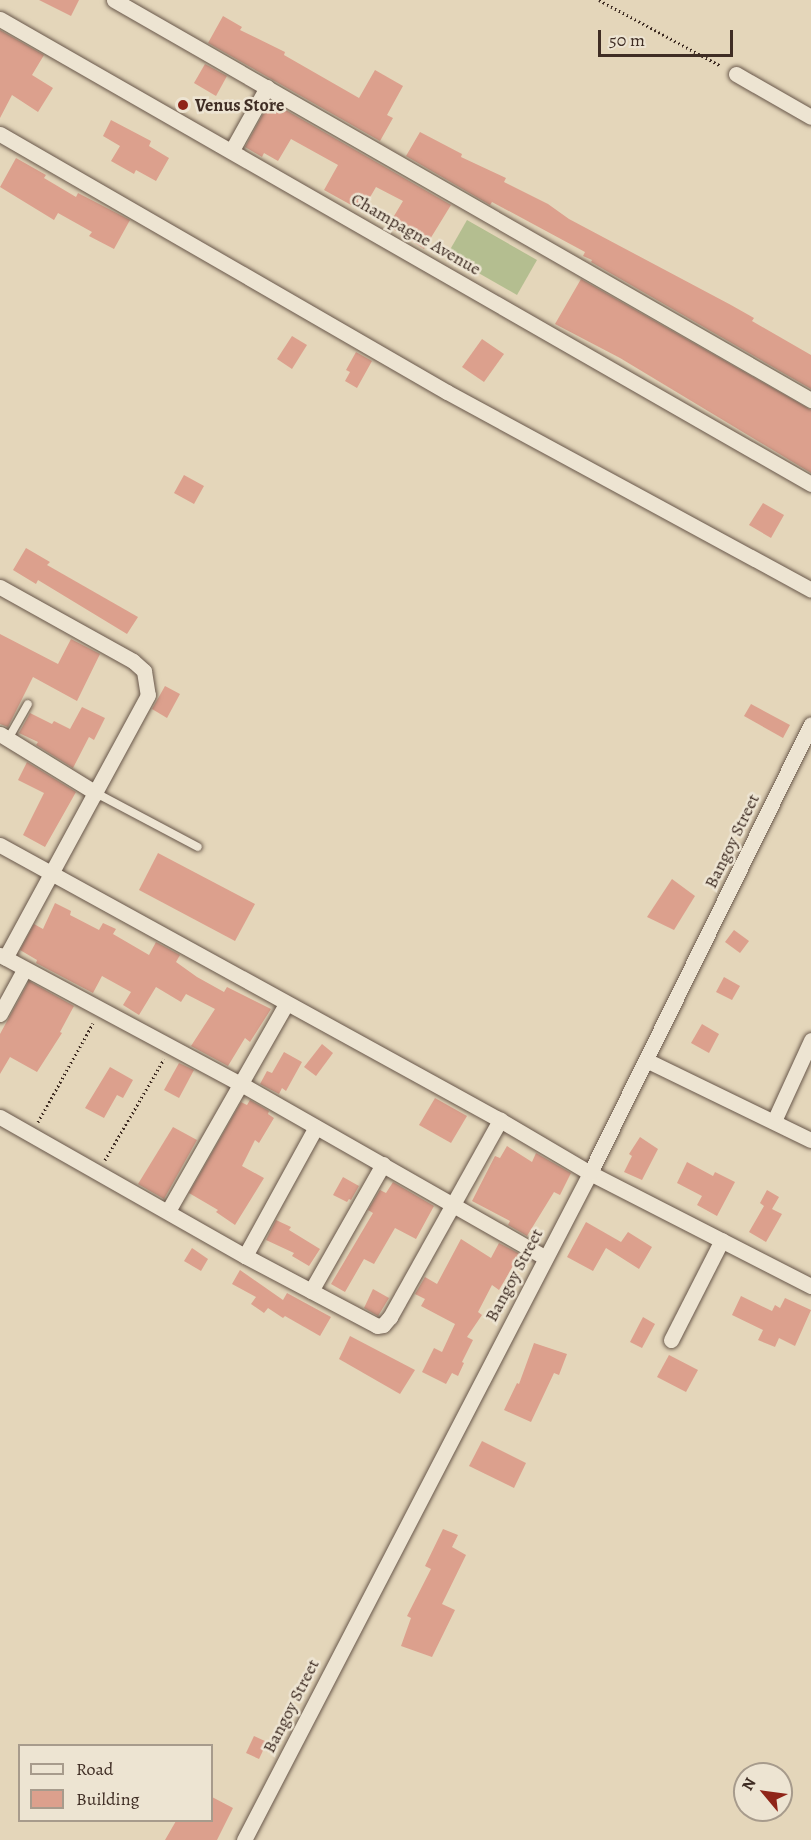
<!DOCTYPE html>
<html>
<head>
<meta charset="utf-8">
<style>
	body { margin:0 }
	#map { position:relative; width:811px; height:1840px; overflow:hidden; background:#e4d6ba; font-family:Alegreya,serif }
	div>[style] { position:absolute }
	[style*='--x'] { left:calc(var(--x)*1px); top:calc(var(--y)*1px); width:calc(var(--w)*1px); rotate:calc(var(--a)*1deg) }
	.green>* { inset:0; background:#b4be90 }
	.building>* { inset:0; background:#dca08d }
	.path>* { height:3px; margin-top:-1.5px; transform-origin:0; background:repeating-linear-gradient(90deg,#3f2d24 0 1.5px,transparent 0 4.5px) }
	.roads { filter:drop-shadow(0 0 2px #68574a) drop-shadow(0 0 2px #68574a) }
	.lane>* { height:8px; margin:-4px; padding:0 4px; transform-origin:4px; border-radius:4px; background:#ede4d2 }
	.street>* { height:15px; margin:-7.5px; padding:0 7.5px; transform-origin:7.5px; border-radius:7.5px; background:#ede4d2 }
	.dots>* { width:16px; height:16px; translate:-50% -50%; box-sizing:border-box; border:3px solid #ede4d2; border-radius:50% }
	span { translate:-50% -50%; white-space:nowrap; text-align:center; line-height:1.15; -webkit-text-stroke:5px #ede4d2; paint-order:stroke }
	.poi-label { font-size:18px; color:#3f2d24; font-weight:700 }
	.left { translate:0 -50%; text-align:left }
	.street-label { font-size:18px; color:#3f2d24 }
	.legend { position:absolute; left:18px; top:1744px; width:195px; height:78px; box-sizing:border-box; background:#ede4d2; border:2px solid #a79b8c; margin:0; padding:8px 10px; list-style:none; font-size:18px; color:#3f2d24 }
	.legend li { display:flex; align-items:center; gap:12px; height:30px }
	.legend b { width:30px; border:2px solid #a79b8c }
	.north { position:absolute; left:733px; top:1762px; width:60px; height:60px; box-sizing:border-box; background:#ede4d2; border:2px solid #a79b8c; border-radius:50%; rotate:299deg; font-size:16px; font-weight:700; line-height:24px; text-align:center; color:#3f2d24 }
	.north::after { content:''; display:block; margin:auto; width:21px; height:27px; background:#8f2418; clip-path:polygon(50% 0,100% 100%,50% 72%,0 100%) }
	.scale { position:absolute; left:598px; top:30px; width:135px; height:27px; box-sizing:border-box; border:3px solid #3f2d24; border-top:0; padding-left:8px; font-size:18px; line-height:21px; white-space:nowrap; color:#3f2d24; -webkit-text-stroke:4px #ede4d2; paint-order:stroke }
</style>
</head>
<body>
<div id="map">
	<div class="green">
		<i style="clip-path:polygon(467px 220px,537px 260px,517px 295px,447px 255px)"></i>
	</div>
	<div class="building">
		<i style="clip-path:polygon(39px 0,79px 0,71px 16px)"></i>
		<i style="clip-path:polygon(223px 16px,242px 27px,240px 30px,285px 52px,284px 55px,359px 98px,375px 70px,403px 86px,387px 115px,393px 118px,380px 141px,208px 43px)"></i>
		<i style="clip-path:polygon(0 30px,44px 55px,32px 75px,53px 88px,38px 112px,12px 95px,0 118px)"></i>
		<i style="clip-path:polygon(205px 64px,227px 76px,216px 96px,194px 83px)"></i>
		<i style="clip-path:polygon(270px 101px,451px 205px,424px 249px,388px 226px,403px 201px,376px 187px,362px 211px,324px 190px,338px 165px,291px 139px,278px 161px,264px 153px,262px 157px,245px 147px)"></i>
		<i style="clip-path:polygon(111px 120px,151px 141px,149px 146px,169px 158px,156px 181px,136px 170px,134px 174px,111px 161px,120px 146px,103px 136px)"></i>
		<i style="clip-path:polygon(420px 132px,462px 154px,461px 157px,506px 178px,504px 182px,548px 204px,569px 219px,731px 305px,754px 318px,752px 321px,811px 355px,811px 389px,591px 262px,592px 260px,583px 256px,585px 252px,492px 202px,490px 205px,406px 156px)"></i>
		<i style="clip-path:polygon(16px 158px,46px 175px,44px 178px,76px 197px,78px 193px,130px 220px,114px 249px,89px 236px,92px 232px,58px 213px,54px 220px,0 187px)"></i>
		<i style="clip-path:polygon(581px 279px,811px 410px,811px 473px,620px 358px,555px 324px)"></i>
		<i style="clip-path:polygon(292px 336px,307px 345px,292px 369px,277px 359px)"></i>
		<i style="clip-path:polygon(482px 339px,504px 354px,484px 382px,462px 367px)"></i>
		<i style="clip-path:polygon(356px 352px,372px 361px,357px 388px,345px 381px,350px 372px,346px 370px)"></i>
		<i style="clip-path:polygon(184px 475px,204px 486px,194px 504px,174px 493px)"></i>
		<i style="clip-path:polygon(763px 503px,784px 515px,771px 538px,749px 525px)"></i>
		<i style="clip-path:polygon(26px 548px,50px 562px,47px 565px,138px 617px,127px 634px,38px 580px,36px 584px,13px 570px)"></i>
		<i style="clip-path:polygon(0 634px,58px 664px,71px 639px,100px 654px,77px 701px,33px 677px,8px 727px,0 724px)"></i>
		<i style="clip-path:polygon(165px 686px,180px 694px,167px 718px,152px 709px)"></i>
		<i style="clip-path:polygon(751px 704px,790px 725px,783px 738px,744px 716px)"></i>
		<i style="clip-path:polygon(82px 707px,105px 718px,94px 740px,89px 737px,73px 768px,36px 745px,38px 742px,19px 733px,30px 713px,52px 724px,54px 721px,70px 729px)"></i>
		<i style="clip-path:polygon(27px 762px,76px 792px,45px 847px,23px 835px,44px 793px,18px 780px)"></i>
		<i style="clip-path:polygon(158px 853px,255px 904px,235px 941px,139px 890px)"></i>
		<i style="clip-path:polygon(672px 879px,695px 896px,674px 930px,647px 917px)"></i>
		<i style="clip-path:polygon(55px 903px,71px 911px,70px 915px,99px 930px,103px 923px,116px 929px,113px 934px,149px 955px,156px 942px,180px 955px,176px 962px,197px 977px,224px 992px,227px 987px,271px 1009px,250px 1042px,245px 1038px,228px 1066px,191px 1046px,215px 1009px,186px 994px,181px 1002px,156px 987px,139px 1015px,123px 1005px,131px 992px,102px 976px,93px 993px,36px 963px,37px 960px,20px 950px,34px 924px,43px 929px)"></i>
		<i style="clip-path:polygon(734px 930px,749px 941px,740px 953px,725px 942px)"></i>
		<i style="clip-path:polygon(724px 977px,740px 986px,732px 1000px,716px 992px)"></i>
		<i style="clip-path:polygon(29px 981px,74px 1006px,60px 1032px,62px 1033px,37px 1072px,10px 1057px,0 1074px,0 1034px)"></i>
		<i style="clip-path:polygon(702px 1024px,719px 1034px,709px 1053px,691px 1043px)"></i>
		<i style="clip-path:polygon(322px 1044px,333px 1053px,316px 1076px,304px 1067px)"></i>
		<i style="clip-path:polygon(284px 1052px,302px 1062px,286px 1091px,282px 1088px,279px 1094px,260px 1084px,267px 1071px,272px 1073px)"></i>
		<i style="clip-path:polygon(179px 1063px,194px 1070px,179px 1098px,164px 1090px)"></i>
		<i style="clip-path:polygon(110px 1067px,133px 1080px,123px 1098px,117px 1095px,104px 1118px,85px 1108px)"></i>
		<i style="clip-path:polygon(435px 1098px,467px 1116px,451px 1143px,419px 1125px)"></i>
		<i style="clip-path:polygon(250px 1100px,269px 1111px,268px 1114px,274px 1118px,259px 1143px,255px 1140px,242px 1166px,264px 1178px,235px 1225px,216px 1212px,218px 1210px,189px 1193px,241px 1102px,247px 1105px)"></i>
		<i style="clip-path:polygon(173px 1127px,197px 1140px,164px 1199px,138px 1184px)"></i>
		<i style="clip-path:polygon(640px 1137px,658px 1149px,642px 1180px,624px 1172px,632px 1156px,629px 1154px)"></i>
		<i style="clip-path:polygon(507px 1146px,532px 1162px,536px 1153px,571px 1173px,560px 1195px,554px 1192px,527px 1236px,508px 1225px,510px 1221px,472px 1201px,495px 1156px,500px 1158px)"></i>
		<i style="clip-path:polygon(687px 1162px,713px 1176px,715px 1172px,735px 1182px,717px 1216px,697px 1205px,702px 1196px,677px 1183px)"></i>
		<i style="clip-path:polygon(343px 1177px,359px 1186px,351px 1200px,349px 1199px,347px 1202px,333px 1195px)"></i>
		<i style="clip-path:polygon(393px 1182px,434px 1206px,416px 1239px,395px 1228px,374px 1264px,364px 1259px,345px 1292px,331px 1284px,373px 1213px,368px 1210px,380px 1190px,386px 1193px)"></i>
		<i style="clip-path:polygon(767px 1190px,779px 1197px,772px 1209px,782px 1214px,766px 1242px,749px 1232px,764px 1206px,760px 1203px)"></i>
		<i style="clip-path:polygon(276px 1220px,291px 1227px,289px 1230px,320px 1249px,309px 1266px,292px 1256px,294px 1253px,266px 1240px)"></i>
		<i style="clip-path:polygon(586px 1222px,621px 1242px,628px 1232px,652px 1247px,639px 1269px,606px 1248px,593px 1271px,567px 1257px)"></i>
		<i style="clip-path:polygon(461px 1239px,491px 1258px,499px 1243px,520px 1254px,499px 1290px,492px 1285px,478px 1312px,482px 1315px,467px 1337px,473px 1340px,462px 1362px,464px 1363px,458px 1376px,452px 1373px,446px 1384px,422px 1372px,434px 1348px,442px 1352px,455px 1324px,421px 1306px,425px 1299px,415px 1294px,425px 1277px,437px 1284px)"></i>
		<i style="clip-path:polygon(192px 1248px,208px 1259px,201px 1271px,184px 1261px)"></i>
		<i style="clip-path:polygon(240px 1270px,283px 1300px,287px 1293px,331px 1317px,320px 1336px,285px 1316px,283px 1318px,268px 1308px,264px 1313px,251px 1304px,256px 1297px,232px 1284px)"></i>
		<i style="clip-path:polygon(373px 1289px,389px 1298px,378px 1316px,364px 1308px)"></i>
		<i style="clip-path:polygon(741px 1296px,772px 1311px,775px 1305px,780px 1308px,785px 1298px,811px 1310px,795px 1346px,779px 1338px,775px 1347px,758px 1340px,763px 1330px,732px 1315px)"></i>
		<i style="clip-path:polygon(643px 1317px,655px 1324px,642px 1348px,630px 1342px)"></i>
		<i style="clip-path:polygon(350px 1336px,415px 1370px,400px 1394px,339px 1359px)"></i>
		<i style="clip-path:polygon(534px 1343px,567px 1354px,559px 1375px,554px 1373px,531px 1422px,504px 1410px,517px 1383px,519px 1384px)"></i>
		<i style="clip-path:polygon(669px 1355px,698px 1370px,686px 1392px,657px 1377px)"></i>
		<i style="clip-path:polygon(482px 1441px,526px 1463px,514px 1488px,469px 1466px)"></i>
		<i style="clip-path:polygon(443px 1529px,458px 1535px,452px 1547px,466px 1555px,442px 1604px,455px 1610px,432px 1657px,401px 1646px,411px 1618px,407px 1616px,431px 1569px,425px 1566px)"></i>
		<i style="clip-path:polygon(254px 1736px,267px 1742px,259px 1759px,246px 1753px)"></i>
		<i style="clip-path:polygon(212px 1797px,233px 1808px,217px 1840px,165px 1840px,176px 1821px,212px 1821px)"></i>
	</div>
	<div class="path">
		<i style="--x:599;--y:0;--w:139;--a:28.4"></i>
		<i style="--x:38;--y:1122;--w:113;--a:-60.9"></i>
		<i style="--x:105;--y:1160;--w:117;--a:-59.7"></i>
	</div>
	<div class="roads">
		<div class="lane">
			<i style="--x:8;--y:739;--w:40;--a:-60.3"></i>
			<i style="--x:96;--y:793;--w:115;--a:27.9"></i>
		</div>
		<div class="street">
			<i style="--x:114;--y:0;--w:804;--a:29.85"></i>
			<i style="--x:0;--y:19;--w:935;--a:29.83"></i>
			<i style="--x:736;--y:74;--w:86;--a:29.8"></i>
			<i style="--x:0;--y:134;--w:516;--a:29.99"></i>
			<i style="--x:447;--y:392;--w:414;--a:28.5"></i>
			<i style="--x:232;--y:150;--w:72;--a:-60.9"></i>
			<i style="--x:0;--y:587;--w:152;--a:29.1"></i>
			<i style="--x:133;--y:661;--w:15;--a:42"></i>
			<i style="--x:144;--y:671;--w:24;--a:81"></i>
			<i style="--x:148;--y:695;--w:299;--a:118.5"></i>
			<i style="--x:0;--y:734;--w:113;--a:31.6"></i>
			<i style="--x:0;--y:845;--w:571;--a:28.81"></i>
			<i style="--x:500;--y:1120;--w:104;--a:30.5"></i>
			<i style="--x:590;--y:1173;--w:248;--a:27.1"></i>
			<i style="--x:0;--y:955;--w:273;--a:28.2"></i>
			<i style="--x:241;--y:1084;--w:349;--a:29.7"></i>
			<i style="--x:0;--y:1014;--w:50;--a:-61.4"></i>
			<i style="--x:646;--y:1060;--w:183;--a:25.9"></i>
			<i style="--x:0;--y:1117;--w:282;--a:29.6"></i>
			<i style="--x:245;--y:1256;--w:149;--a:27.9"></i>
			<i style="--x:377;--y:1326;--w:6;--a:-9"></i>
			<i style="--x:383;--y:1325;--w:11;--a:-49"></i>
			<i style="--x:390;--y:1317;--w:226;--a:-60.8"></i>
			<i style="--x:774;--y:1121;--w:89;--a:-65.4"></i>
			<i style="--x:168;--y:1211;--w:238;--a:-60.3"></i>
			<i style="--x:245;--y:1256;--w:147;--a:-61.2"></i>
			<i style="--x:311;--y:1291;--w:146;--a:-60.4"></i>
			<i style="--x:671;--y:1340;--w:112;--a:-63"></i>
			<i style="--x:244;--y:1840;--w:751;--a:-62.58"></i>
			<i style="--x:590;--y:1173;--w:500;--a:-63.79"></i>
		</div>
	</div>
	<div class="dots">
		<i style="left:183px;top:105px;background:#8f2418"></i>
	</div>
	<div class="poi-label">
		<span class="left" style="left:195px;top:105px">Venus Store</span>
	</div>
	<div class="street-label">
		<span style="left:416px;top:234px;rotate:30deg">Champagne Avenue</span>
		<span style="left:732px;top:841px;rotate:-64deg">Bangoy Street</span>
		<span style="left:514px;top:1275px;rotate:-62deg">Bangoy Street</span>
		<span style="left:291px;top:1706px;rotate:-63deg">Bangoy Street</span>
	</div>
	<ul class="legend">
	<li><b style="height:8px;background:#ede4d2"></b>Road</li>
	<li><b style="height:16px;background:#dca08d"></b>Building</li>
	</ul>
	<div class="north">N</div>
	<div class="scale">50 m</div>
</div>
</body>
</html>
